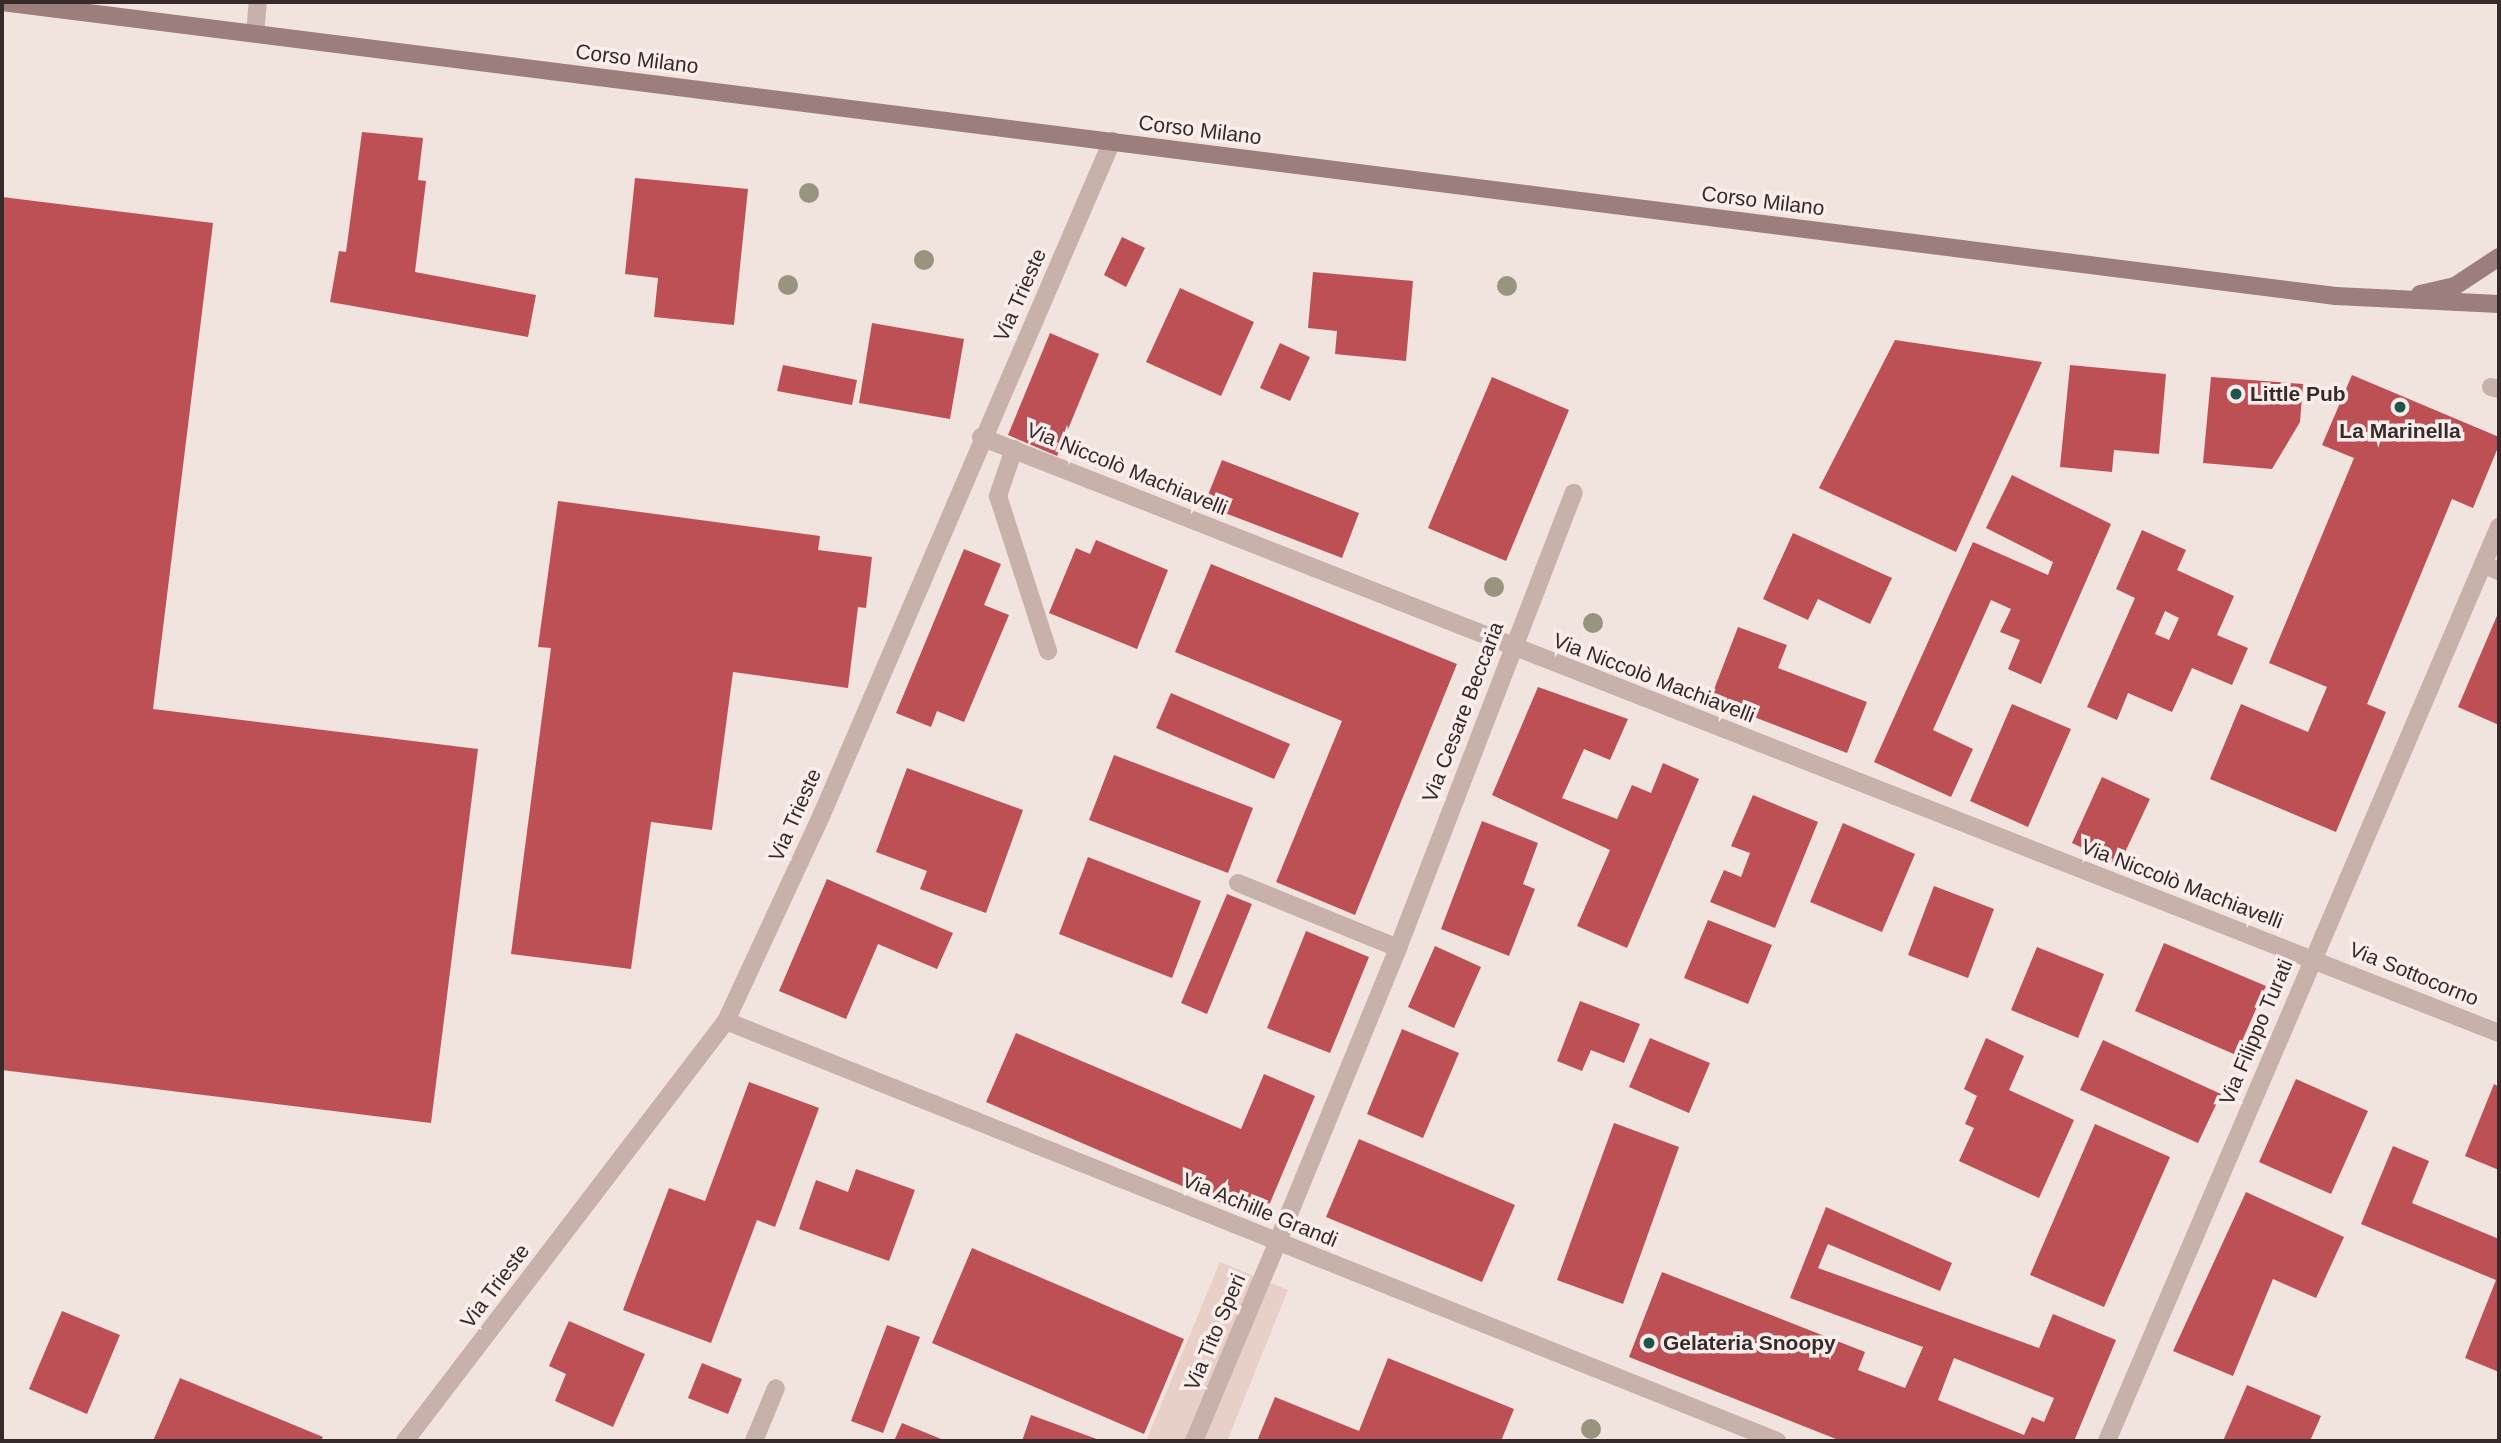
<!DOCTYPE html>
<html>
<head>
<meta charset="utf-8">
<style>
	body { margin:0 }
	#map { position:relative; width:2501px; height:1443px; overflow:hidden; background:#f1e3de; font-family:Arial,sans-serif }
	div>[style] { position:absolute }
	[style*='--x'] { left:calc(var(--x)*1px); top:calc(var(--y)*1px); width:calc(var(--w)*1px); rotate:calc(var(--a)*1deg) }
	.plaza>* { inset:0; background:#e8cfc7 }
	.building>* { inset:0; background:#bd5055 }
	.service>* { height:18px; margin:-9px; padding:0 9px; transform-origin:9px; border-radius:9px; background:#c8b0ab }
	.pedestrian>* { height:18px; margin:-9px; padding:0 9px; transform-origin:9px; border-radius:9px; background:#c8b0ab }
	.minor>* { height:18px; margin:-9px; padding:0 9px; transform-origin:9px; border-radius:9px; background:#c8b0ab }
	.secondary>* { height:18px; margin:-9px; padding:0 9px; transform-origin:9px; border-radius:9px; background:#9c7f7c }
	.trees>* { width:20px; height:20px; margin:-10px; border-radius:50%; background:#99947e }
	.dots>* { width:19px; height:19px; translate:-50% -50%; box-sizing:border-box; border:4px solid #f9eeeb; border-radius:50% }
	span { translate:-50% -50%; white-space:nowrap; text-align:center; line-height:1.15; -webkit-text-stroke:7px #f9eeeb; paint-order:stroke }
	.street-label { font-size:21px; color:#372a2a }
	.poi-label { font-size:21px; color:#372a2a; font-weight:700 }
	.left { translate:0 -50%; text-align:left }
	.frame { position:absolute; inset:0; border:4px solid #372a2a; pointer-events:none }
</style>
</head>
<body>
<div id="map">
	<div class="plaza">
		<i style="clip-path:polygon(1220px 1262px,1288px 1290px,1227px 1441px,1146px 1441px)"></i>
	</div>
	<div class="building">
		<i style="clip-path:polygon(362px 132px,423px 138px,418px 180px,426px 181px,415px 272px,536px 295px,528px 337px,330px 302px,339px 251px,346px 252px)"></i>
		<i style="clip-path:polygon(635px 178px,748px 189px,734px 325px,654px 317px,658px 278px,625px 274px)"></i>
		<i style="clip-path:polygon(2px 197px,213px 223px,153px 709px,478px 749px,431px 1123px,2px 1070px)"></i>
		<i style="clip-path:polygon(1122px 237px,1145px 248px,1126px 287px,1104px 275px)"></i>
		<i style="clip-path:polygon(1313px 272px,1413px 281px,1406px 361px,1335px 354px,1337px 331px,1308px 328px)"></i>
		<i style="clip-path:polygon(1180px 288px,1254px 322px,1221px 396px,1146px 362px)"></i>
		<i style="clip-path:polygon(872px 323px,964px 339px,950px 419px,859px 403px)"></i>
		<i style="clip-path:polygon(1050px 333px,1099px 354px,1057px 456px,1008px 435px)"></i>
		<i style="clip-path:polygon(1895px 340px,2042px 362px,1956px 552px,1819px 488px)"></i>
		<i style="clip-path:polygon(1280px 343px,1310px 357px,1290px 401px,1260px 388px)"></i>
		<i style="clip-path:polygon(783px 365px,857px 380px,852px 405px,777px 391px)"></i>
		<i style="clip-path:polygon(2070px 365px,2166px 374px,2159px 454px,2114px 450px,2112px 472px,2060px 467px)"></i>
		<i style="clip-path:polygon(2352px 375px,2499px 437px,2499px 445px,2473px 508px,2452px 499px,2367px 704px,2386px 712px,2336px 832px,2210px 779px,2241px 704px,2308px 732px,2327px 687px,2269px 663px,2354px 458px,2322px 445px)"></i>
		<i style="clip-path:polygon(1492px 377px,1569px 410px,1506px 561px,1428px 528px)"></i>
		<i style="clip-path:polygon(2211px 377px,2303px 384px,2300px 422px,2272px 469px,2203px 463px)"></i>
		<i style="clip-path:polygon(1222px 460px,1359px 513px,1342px 558px,1204px 505px)"></i>
		<i style="clip-path:polygon(2012px 475px,2111px 524px,2041px 684px,2008px 669px,2020px 640px,2000px 632px,2011px 609px,1991px 600px,1933px 730px,1973px 749px,1951px 797px,1874px 762px,1973px 542px,2048px 575px,2053px 562px,1986px 528px)"></i>
		<i style="clip-path:polygon(558px 501px,820px 536px,818px 550px,872px 557px,866px 608px,858px 607px,848px 688px,733px 672px,712px 830px,651px 822px,631px 969px,511px 954px,551px 648px,538px 647px)"></i>
		<i style="clip-path:polygon(evenodd,2142px 530px,2186px 550px,2177px 570px,2234px 596px,2217px 635px,2248px 648px,2232px 685px,2192px 668px,2172px 712px,2128px 693px,2117px 720px,2087px 707px,2135px 598px,2116px 589px,2142px 530px,2165px 611px,2179px 618px,2169px 640px,2155px 634px,2165px 611px)"></i>
		<i style="clip-path:polygon(1793px 533px,1892px 578px,1870px 624px,1818px 599px,1808px 620px,1763px 599px)"></i>
		<i style="clip-path:polygon(1096px 540px,1168px 570px,1137px 649px,1049px 613px,1076px 548px,1090px 554px)"></i>
		<i style="clip-path:polygon(964px 549px,1001px 564px,984px 605px,1009px 615px,964px 722px,937px 711px,931px 727px,896px 713px)"></i>
		<i style="clip-path:polygon(1211px 564px,1457px 664px,1355px 915px,1276px 882px,1342px 721px,1175px 652px)"></i>
		<i style="clip-path:polygon(2499px 611px,2499px 725px,2458px 707px)"></i>
		<i style="clip-path:polygon(1738px 627px,1787px 645px,1778px 668px,1867px 702px,1847px 753px,1710px 700px)"></i>
		<i style="clip-path:polygon(1538px 687px,1628px 719px,1610px 760px,1584px 749px,1562px 798px,1617px 819px,1632px 785px,1651px 793px,1663px 763px,1699px 779px,1627px 948px,1577px 926px,1610px 850px,1492px 795px)"></i>
		<i style="clip-path:polygon(1171px 693px,1290px 744px,1274px 779px,1156px 728px)"></i>
		<i style="clip-path:polygon(2012px 704px,2071px 729px,2028px 827px,1970px 801px)"></i>
		<i style="clip-path:polygon(1114px 755px,1253px 808px,1228px 873px,1089px 820px)"></i>
		<i style="clip-path:polygon(907px 768px,1023px 810px,986px 913px,920px 889px,927px 871px,876px 852px)"></i>
		<i style="clip-path:polygon(2102px 777px,2150px 799px,2119px 865px,2072px 843px)"></i>
		<i style="clip-path:polygon(1753px 795px,1818px 822px,1775px 928px,1710px 902px,1724px 870px,1741px 877px,1750px 853px,1731px 846px)"></i>
		<i style="clip-path:polygon(1482px 821px,1538px 843px,1523px 884px,1535px 889px,1509px 956px,1441px 929px)"></i>
		<i style="clip-path:polygon(1843px 823px,1915px 854px,1882px 932px,1810px 902px)"></i>
		<i style="clip-path:polygon(1088px 857px,1201px 901px,1172px 978px,1059px 934px)"></i>
		<i style="clip-path:polygon(827px 879px,953px 933px,937px 969px,878px 944px,846px 1019px,779px 991px)"></i>
		<i style="clip-path:polygon(1934px 886px,1994px 909px,1968px 978px,1908px 955px)"></i>
		<i style="clip-path:polygon(1227px 894px,1252px 904px,1207px 1014px,1181px 1003px)"></i>
		<i style="clip-path:polygon(1708px 920px,1772px 945px,1748px 1004px,1684px 978px)"></i>
		<i style="clip-path:polygon(1306px 931px,1369px 957px,1330px 1053px,1267px 1028px)"></i>
		<i style="clip-path:polygon(2164px 943px,2266px 986px,2236px 1055px,2135px 1011px)"></i>
		<i style="clip-path:polygon(1435px 946px,1481px 967px,1454px 1028px,1408px 1007px)"></i>
		<i style="clip-path:polygon(2037px 947px,2104px 974px,2078px 1038px,2011px 1010px)"></i>
		<i style="clip-path:polygon(1580px 1001px,1640px 1024px,1624px 1063px,1591px 1050px,1582px 1071px,1557px 1061px)"></i>
		<i style="clip-path:polygon(1402px 1029px,1459px 1053px,1423px 1138px,1367px 1114px)"></i>
		<i style="clip-path:polygon(1016px 1033px,1241px 1129px,1264px 1074px,1315px 1096px,1270px 1203px,1238px 1210px,986px 1102px)"></i>
		<i style="clip-path:polygon(1650px 1038px,1710px 1063px,1689px 1113px,1629px 1087px)"></i>
		<i style="clip-path:polygon(1986px 1038px,2024px 1056px,2009px 1090px,2074px 1120px,2039px 1198px,1959px 1161px,1974px 1128px,1965px 1124px,1977px 1096px,1964px 1089px)"></i>
		<i style="clip-path:polygon(2103px 1040px,2221px 1094px,2198px 1143px,2080px 1090px)"></i>
		<i style="clip-path:polygon(2296px 1079px,2368px 1111px,2331px 1194px,2259px 1162px)"></i>
		<i style="clip-path:polygon(749px 1082px,819px 1108px,775px 1227px,757px 1220px,711px 1343px,623px 1310px,669px 1188px,705px 1201px)"></i>
		<i style="clip-path:polygon(2494px 1084px,2499px 1087px,2499px 1170px,2465px 1156px)"></i>
		<i style="clip-path:polygon(1614px 1123px,1679px 1147px,1623px 1304px,1557px 1280px)"></i>
		<i style="clip-path:polygon(2095px 1124px,2170px 1157px,2104px 1307px,2030px 1275px)"></i>
		<i style="clip-path:polygon(1359px 1139px,1515px 1205px,1482px 1282px,1326px 1217px)"></i>
		<i style="clip-path:polygon(2393px 1146px,2429px 1161px,2412px 1203px,2499px 1239px,2499px 1372px,2465px 1358px,2496px 1280px,2361px 1224px)"></i>
		<i style="clip-path:polygon(856px 1169px,915px 1190px,889px 1261px,799px 1229px,816px 1180px,848px 1192px)"></i>
		<i style="clip-path:polygon(2246px 1192px,2344px 1237px,2316px 1298px,2273px 1279px,2233px 1376px,2173px 1351px)"></i>
		<i style="clip-path:polygon(evenodd,1826px 1207px,1952px 1263px,1940px 1291px,1828px 1244px,1818px 1268px,2039px 1348px,2053px 1314px,2116px 1340px,2074px 1441px,1841px 1441px,1629px 1357px,1662px 1272px,1865px 1352px,1858px 1370px,1905px 1388px,1923px 1347px,1790px 1298px,1826px 1207px,1954px 1358px,2054px 1398px,2044px 1422px,2032px 1417px,2024px 1435px,1938px 1400px,1954px 1358px)"></i>
		<i style="clip-path:polygon(972px 1248px,1184px 1339px,1144px 1434px,932px 1343px)"></i>
		<i style="clip-path:polygon(62px 1311px,120px 1335px,87px 1414px,29px 1389px)"></i>
		<i style="clip-path:polygon(569px 1321px,645px 1354px,613px 1427px,555px 1401px,566px 1374px,549px 1366px)"></i>
		<i style="clip-path:polygon(887px 1325px,920px 1337px,883px 1433px,851px 1421px)"></i>
		<i style="clip-path:polygon(1388px 1358px,1514px 1409px,1501px 1441px,1257px 1441px,1275px 1397px,1359px 1431px)"></i>
		<i style="clip-path:polygon(702px 1363px,742px 1379px,728px 1414px,688px 1398px)"></i>
		<i style="clip-path:polygon(180px 1378px,323px 1437px,321px 1441px,153px 1441px)"></i>
		<i style="clip-path:polygon(2247px 1385px,2321px 1416px,2310px 1441px,2223px 1441px)"></i>
		<i style="clip-path:polygon(1031px 1415px,1102px 1441px,1022px 1441px)"></i>
		<i style="clip-path:polygon(902px 1423px,946px 1441px,894px 1441px)"></i>
	</div>
	<div class="service">
		<i style="--x:1014;--y:449;--w:50;--a:108.8"></i>
		<i style="--x:998;--y:496;--w:163;--a:72.1"></i>
		<i style="--x:1238;--y:883;--w:173;--a:22.1"></i>
	</div>
	<div class="pedestrian">
		<i style="--x:1194;--y:1441;--w:217;--a:-67.2"></i>
	</div>
	<div class="minor">
		<i style="--x:255;--y:34;--w:32;--a:-85"></i>
		<i style="--x:2491;--y:387;--w:8;--a:14"></i>
		<i style="--x:981;--y:437;--w:1631;--a:21.44"></i>
		<i style="--x:2483;--y:564;--w:17;--a:24"></i>
		<i style="--x:726;--y:1021;--w:1132;--a:21.78"></i>
		<i style="--x:1278;--y:1241;--w:317;--a:-67.7"></i>
		<i style="--x:1398;--y:948;--w:488;--a:-68.9"></i>
		<i style="--x:405;--y:1441;--w:529;--a:-52.61"></i>
		<i style="--x:726;--y:1021;--w:228;--a:-65.1"></i>
		<i style="--x:822;--y:814;--w:733;--a:-66.69"></i>
		<i style="--x:754;--y:1441;--w:57;--a:-67.5"></i>
		<i style="--x:2107;--y:1441;--w:995;--a:-66.79"></i>
	</div>
	<div class="secondary">
		<i style="--x:2;--y:2;--w:2352;--a:7.18"></i>
		<i style="--x:2336;--y:296;--w:163;--a:2.8"></i>
		<i style="--x:2420;--y:294;--w:36;--a:-13"></i>
		<i style="--x:2455;--y:286;--w:53;--a:-33.4"></i>
	</div>
	<div class="trees">
		<i style="left:809px;top:193px"></i>
		<i style="left:924px;top:260px"></i>
		<i style="left:788px;top:285px"></i>
		<i style="left:1507px;top:286px"></i>
		<i style="left:1494px;top:587px"></i>
		<i style="left:1593px;top:623px"></i>
		<i style="left:1591px;top:1429px"></i>
	</div>
	<div class="dots">
		<i style="left:2236px;top:394px;background:#22554a"></i>
		<i style="left:2400px;top:407px;background:#22554a"></i>
		<i style="left:1649px;top:1343px;background:#22554a"></i>
	</div>
	<div class="street-label">
		<span style="left:637px;top:59px;rotate:7deg">Corso Milano</span>
		<span style="left:1200px;top:130px;rotate:7deg">Corso Milano</span>
		<span style="left:1763px;top:201px;rotate:7deg">Corso Milano</span>
		<span style="left:1020px;top:295px;rotate:-66deg">Via Trieste</span>
		<span style="left:1127px;top:469px;rotate:22deg">Via Niccolò Machiavelli</span>
		<span style="left:1654px;top:678px;rotate:21deg">Via Niccolò Machiavelli</span>
		<span style="left:1463px;top:712px;rotate:-69deg">Via Cesare Beccaria</span>
		<span style="left:795px;top:815px;rotate:-66deg">Via Trieste</span>
		<span style="left:2182px;top:884px;rotate:21deg">Via Niccolò Machiavelli</span>
		<span style="left:2414px;top:974px;rotate:22deg">Via Sottocorno</span>
		<span style="left:2256px;top:1032px;rotate:-67deg">Via Filippo Turati</span>
		<span style="left:1260px;top:1210px;rotate:22deg">Via Achille Grandi</span>
		<span style="left:495px;top:1286px;rotate:-53deg">Via Trieste</span>
		<span style="left:1215px;top:1332px;rotate:-67deg">Via Tito Speri</span>
	</div>
	<div class="poi-label">
		<span class="left" style="left:2250px;top:394px">Little Pub</span>
		<span style="left:2400px;top:431px">La Marinella</span>
		<span class="left" style="left:1663px;top:1343px">Gelateria Snoopy</span>
	</div>
	<div class="frame"></div>
</div>
</body>
</html>
